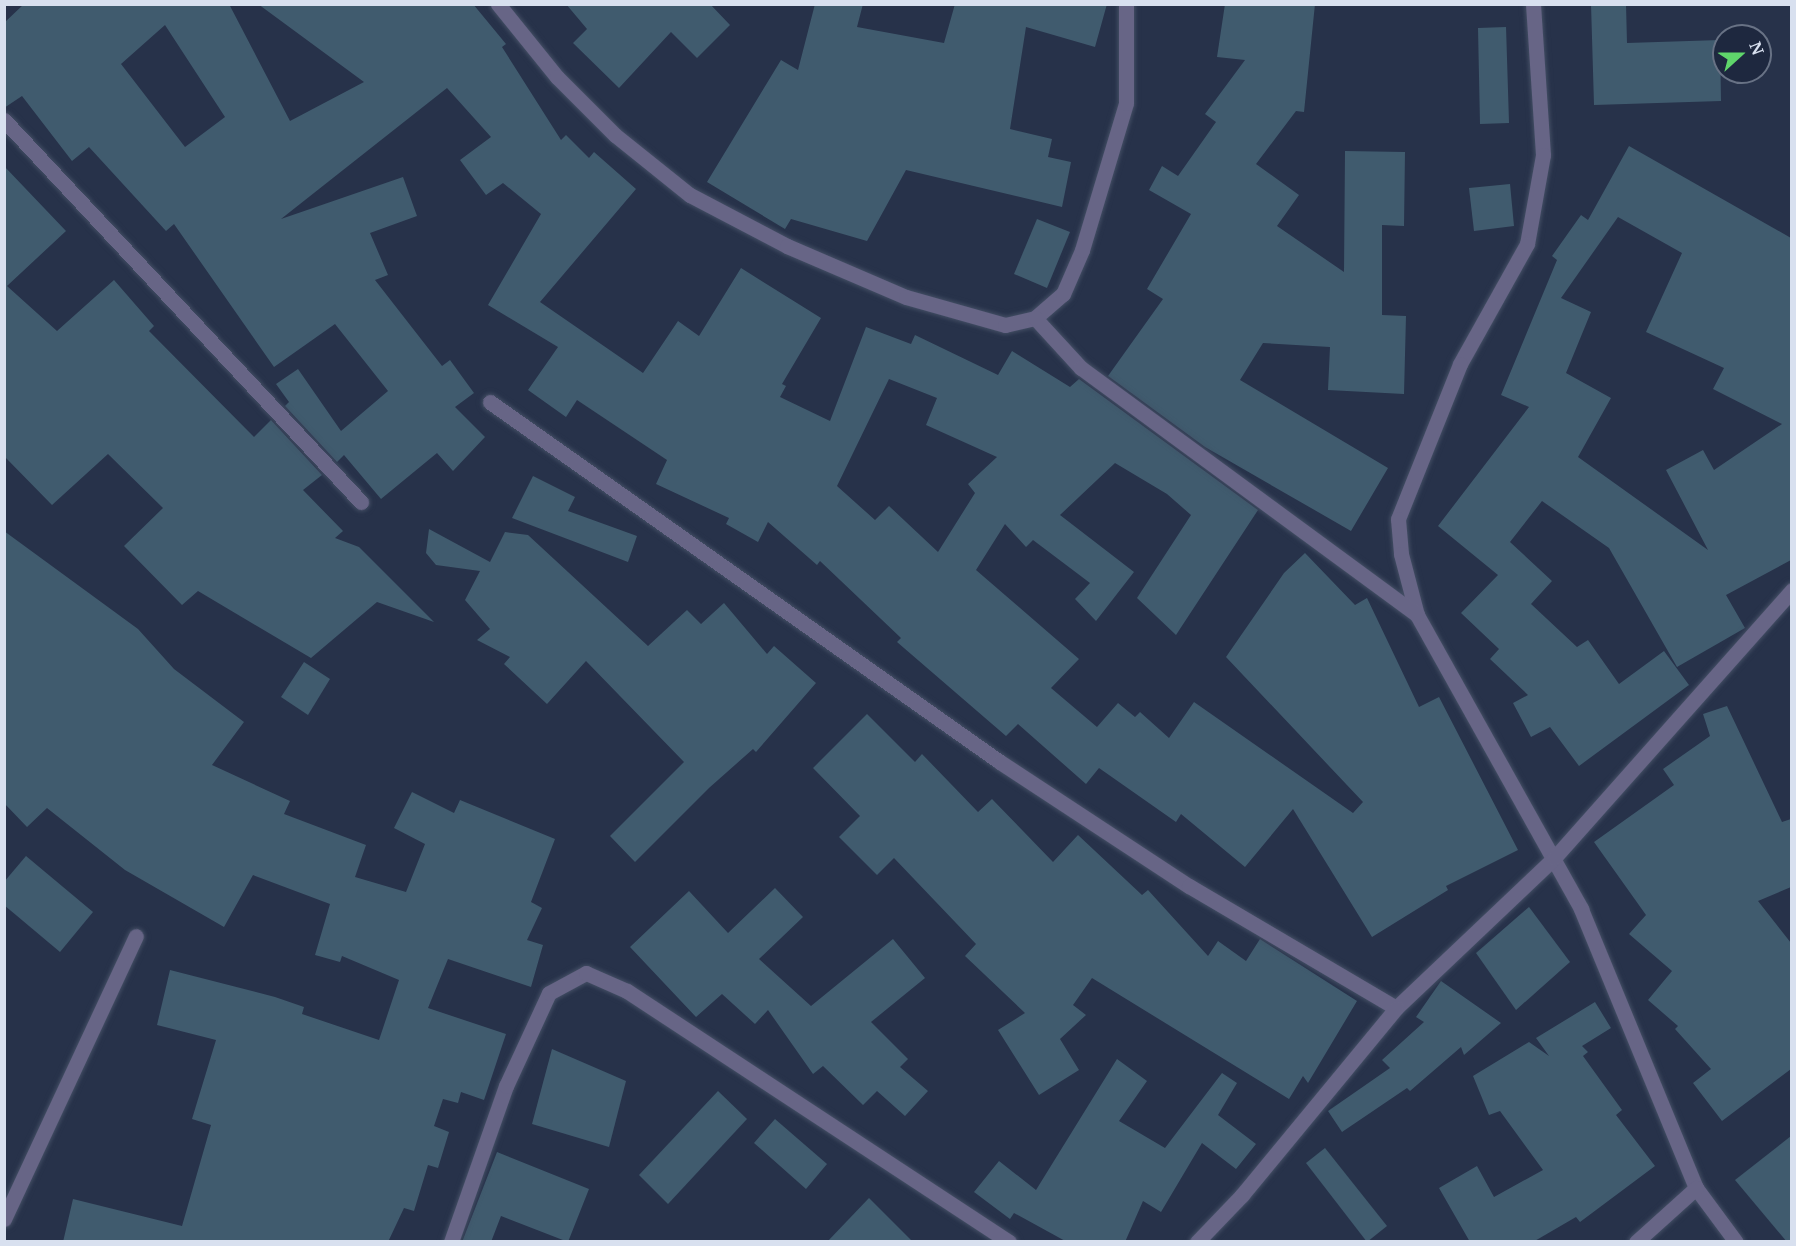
<!DOCTYPE html>
<html>
<head>
<meta charset="utf-8">
<style>
	body { margin:0 }
	#map { position:relative; width:1796px; height:1246px; overflow:hidden; background:#27324a; font-family:"Noto Serif",serif }
	div>[style] { position:absolute }
	[style*='--x'] { left:calc(var(--x)*1px); top:calc(var(--y)*1px); width:calc(var(--w)*1px); rotate:calc(var(--a)*1deg) }
	.building>* { inset:0; background:#405b6e }
	.roads { filter:drop-shadow(0 0 2px #434e64) drop-shadow(0 0 2px #434e64) }
	.street>* { height:15px; margin:-7.5px; padding:0 7.5px; transform-origin:7.5px; border-radius:7.5px; background:#676586 }
	span { translate:-50% -50%; white-space:nowrap; text-align:center; line-height:1.15; -webkit-text-stroke:5px #1e283f; paint-order:stroke }
	.frame { position:absolute; inset:0; border:6px solid #d8e0ef; pointer-events:none }
	.north { position:absolute; left:1712px; top:24px; width:60px; height:60px; box-sizing:border-box; background:#1e283f; border:2px solid #687285; border-radius:50%; rotate:69deg; font-size:16px; font-weight:700; line-height:24px; text-align:center; color:#d8e0ef }
	.north::after { content:''; display:block; margin:auto; width:21px; height:27px; background:#5fd56b; clip-path:polygon(50% 0,100% 100%,50% 72%,0 100%) }
</style>
</head>
<body>
<div id="map">
	<div class="building">
		<i style="clip-path:polygon(evenodd,24px 4px,229px 4px,290px 121px,364px 82px,258px 4px,473px 4px,506px 44px,502px 47px,561px 140px,566px 135px,589px 158px,594px 152px,636px 189px,540px 302px,643px 373px,678px 321px,699px 336px,741px 268px,821px 318px,782px 384px,786px 386px,780px 397px,830px 421px,866px 327px,911px 344px,915px 335px,998px 375px,1012px 351px,1070px 387px,1079px 379px,1258px 510px,1176px 635px,1137px 598px,1191px 515px,1167px 494px,1115px 463px,1060px 515px,1134px 572px,1096px 621px,1075px 599px,1090px 583px,1033px 540px,1026px 547px,1005px 524px,976px 570px,1079px 659px,1051px 688px,1097px 727px,1118px 703px,1135px 717px,1140px 712px,1169px 738px,1194px 702px,1353px 813px,1363px 802px,1226px 657px,1284px 573px,1305px 553px,1355px 605px,1367px 598px,1419px 707px,1439px 697px,1518px 850px,1446px 886px,1448px 890px,1372px 937px,1293px 809px,1245px 867px,1181px 814px,1176px 822px,1099px 768px,1086px 784px,1018px 724px,1006px 736px,897px 642px,901px 638px,820px 561px,817px 565px,768px 522px,758px 542px,726px 524px,729px 518px,656px 484px,667px 460px,577px 400px,566px 417px,528px 390px,558px 347px,488px 305px,541px 214px,503px 183px,486px 195px,460px 160px,491px 137px,447px 88px,281px 219px,403px 177px,417px 216px,370px 233px,388px 275px,375px 280px,442px 366px,450px 360px,474px 393px,455px 407px,485px 437px,453px 471px,437px 453px,381px 499px,344px 455px,337px 462px,285px 406px,289px 402px,276px 384px,298px 369px,341px 431px,388px 391px,335px 324px,274px 367px,174px 224px,166px 231px,89px 147px,72px 161px,22px 96px,4px 108px,4px 23px,24px 4px,165px 25px,225px 117px,185px 147px,121px 64px,165px 25px,24px 4px,889px 379px,937px 398px,926px 425px,997px 457px,968px 484px,975px 493px,938px 552px,889px 506px,875px 520px,837px 486px,889px 379px)"></i>
		<i style="clip-path:polygon(566px 4px,710px 4px,730px 25px,697px 58px,671px 32px,619px 88px,573px 43px,587px 29px)"></i>
		<i style="clip-path:polygon(815px 4px,863px 4px,857px 27px,944px 43px,955px 4px,1107px 4px,1095px 47px,1026px 27px,1010px 129px,1052px 139px,1048px 157px,1071px 162px,1062px 207px,906px 170px,867px 241px,791px 219px,785px 229px,707px 182px,781px 60px,798px 70px)"></i>
		<i style="clip-path:polygon(1225px 4px,1315px 4px,1304px 112px,1296px 111px,1256px 164px,1299px 195px,1277px 226px,1344px 272px,1345px 151px,1405px 152px,1404px 226px,1382px 225px,1382px 315px,1406px 316px,1404px 394px,1328px 390px,1330px 347px,1263px 343px,1240px 380px,1388px 468px,1351px 531px,1205px 447px,1108px 376px,1163px 299px,1147px 289px,1191px 214px,1149px 190px,1162px 166px,1178px 176px,1216px 122px,1205px 114px,1245px 60px,1217px 57px)"></i>
		<i style="clip-path:polygon(1591px 4px,1626px 4px,1627px 43px,1720px 40px,1721px 101px,1594px 105px)"></i>
		<i style="clip-path:polygon(1506px 27px,1509px 123px,1480px 124px,1478px 28px)"></i>
		<i style="clip-path:polygon(evenodd,1629px 146px,1791px 238px,1791px 560px,1726px 595px,1745px 628px,1677px 667px,1609px 548px,1542px 501px,1510px 542px,1552px 581px,1531px 604px,1577px 647px,1588px 640px,1619px 684px,1664px 651px,1689px 685px,1579px 766px,1550px 727px,1531px 737px,1513px 703px,1528px 695px,1490px 659px,1499px 649px,1461px 613px,1498px 575px,1438px 526px,1529px 407px,1501px 395px,1557px 260px,1552px 256px,1581px 215px,1588px 220px,1629px 146px,1618px 217px,1682px 253px,1646px 332px,1724px 368px,1713px 389px,1782px 424px,1714px 470px,1703px 450px,1666px 470px,1708px 550px,1578px 457px,1611px 398px,1566px 373px,1591px 312px,1561px 298px,1618px 217px)"></i>
		<i style="clip-path:polygon(4px 166px,66px 231px,7px 286px,57px 331px,114px 280px,154px 326px,149px 331px,254px 437px,271px 420px,322px 475px,303px 490px,343px 531px,335px 538px,359px 547px,434px 622px,377px 602px,311px 658px,198px 591px,182px 605px,124px 546px,163px 508px,108px 454px,52px 505px,4px 456px)"></i>
		<i style="clip-path:polygon(1510px 184px,1514px 226px,1474px 231px,1469px 188px)"></i>
		<i style="clip-path:polygon(1037px 219px,1070px 232px,1047px 288px,1014px 274px)"></i>
		<i style="clip-path:polygon(533px 476px,575px 497px,568px 511px,637px 536px,628px 562px,512px 518px)"></i>
		<i style="clip-path:polygon(429px 529px,490px 562px,505px 532px,528px 535px,648px 646px,687px 610px,701px 624px,724px 603px,767px 654px,774px 646px,816px 683px,756px 752px,753px 749px,709px 788px,635px 862px,610px 836px,684px 762px,586px 661px,547px 704px,504px 664px,510px 657px,477px 640px,490px 629px,465px 600px,480px 571px,436px 565px,426px 553px)"></i>
		<i style="clip-path:polygon(4px 531px,138px 629px,174px 669px,244px 722px,212px 765px,290px 801px,284px 814px,366px 845px,355px 877px,406px 892px,425px 844px,394px 828px,412px 792px,454px 813px,460px 800px,555px 839px,531px 902px,542px 908px,527px 940px,543px 945px,531px 987px,448px 959px,428px 1008px,506px 1034px,484px 1100px,461px 1092px,458px 1103px,443px 1099px,434px 1126px,449px 1132px,438px 1168px,428px 1165px,414px 1211px,404px 1208px,388px 1242px,63px 1242px,73px 1199px,182px 1226px,211px 1125px,192px 1119px,216px 1040px,157px 1025px,170px 970px,275px 997px,304px 1007px,302px 1014px,379px 1040px,399px 980px,342px 956px,340px 962px,315px 955px,330px 904px,253px 875px,224px 927px,125px 870px,47px 808px,27px 827px,4px 803px)"></i>
		<i style="clip-path:polygon(304px 662px,330px 679px,308px 715px,281px 697px)"></i>
		<i style="clip-path:polygon(1727px 706px,1782px 822px,1791px 819px,1791px 887px,1758px 901px,1791px 943px,1791px 1069px,1722px 1121px,1693px 1083px,1711px 1069px,1675px 1029px,1678px 1026px,1648px 1000px,1672px 971px,1629px 934px,1646px 915px,1594px 842px,1674px 785px,1663px 769px,1710px 736px,1703px 714px)"></i>
		<i style="clip-path:polygon(867px 714px,915px 762px,922px 754px,978px 812px,992px 799px,1053px 862px,1078px 835px,1142px 895px,1148px 890px,1208px 956px,1218px 941px,1246px 961px,1260px 939px,1357px 1001px,1308px 1083px,1303px 1076px,1289px 1099px,1092px 978px,1073px 1005px,1086px 1015px,1060px 1039px,1079px 1070px,1039px 1095px,998px 1030px,1025px 1013px,965px 956px,976px 944px,894px 858px,877px 875px,839px 837px,860px 816px,813px 768px)"></i>
		<i style="clip-path:polygon(26px 856px,93px 912px,60px 952px,4px 905px,4px 882px)"></i>
		<i style="clip-path:polygon(775px 888px,803px 917px,759px 959px,811px 1006px,893px 939px,925px 978px,871px 1022px,908px 1059px,900px 1067px,928px 1091px,905px 1116px,877px 1091px,863px 1105px,823px 1066px,813px 1074px,768px 1010px,755px 1024px,722px 994px,696px 1017px,630px 947px,689px 891px,728px 933px)"></i>
		<i style="clip-path:polygon(1529px 907px,1570px 962px,1516px 1010px,1476px 953px)"></i>
		<i style="clip-path:polygon(1441px 981px,1501px 1023px,1464px 1055px,1461px 1047px,1410px 1091px,1407px 1088px,1342px 1132px,1328px 1111px,1390px 1068px,1382px 1060px,1424px 1022px,1416px 1017px)"></i>
		<i style="clip-path:polygon(1595px 1002px,1611px 1028px,1582px 1046px,1588px 1052px,1583px 1056px,1622px 1110px,1616px 1115px,1655px 1166px,1580px 1222px,1576px 1217px,1533px 1242px,1470px 1242px,1439px 1188px,1477px 1166px,1494px 1197px,1543px 1170px,1500px 1111px,1489px 1115px,1473px 1076px,1529px 1042px,1549px 1056px,1536px 1038px)"></i>
		<i style="clip-path:polygon(552px 1049px,626px 1081px,609px 1147px,532px 1124px)"></i>
		<i style="clip-path:polygon(1117px 1059px,1147px 1081px,1119px 1121px,1165px 1148px,1222px 1073px,1237px 1083px,1218px 1115px,1256px 1144px,1236px 1169px,1202px 1143px,1161px 1212px,1143px 1201px,1125px 1242px,1067px 1242px,1014px 1213px,1010px 1219px,974px 1192px,999px 1161px,1036px 1190px)"></i>
		<i style="clip-path:polygon(718px 1091px,747px 1119px,668px 1204px,639px 1175px)"></i>
		<i style="clip-path:polygon(775px 1119px,827px 1164px,806px 1189px,754px 1143px)"></i>
		<i style="clip-path:polygon(1791px 1136px,1791px 1242px,1787px 1242px,1735px 1180px)"></i>
		<i style="clip-path:polygon(1325px 1148px,1387px 1226px,1367px 1242px,1306px 1163px)"></i>
		<i style="clip-path:polygon(497px 1152px,589px 1189px,568px 1242px,501px 1216px,491px 1242px,462px 1242px)"></i>
		<i style="clip-path:polygon(869px 1198px,913px 1242px,827px 1242px)"></i>
	</div>
	<div class="roads">
		<div class="street">
			<i style="--x:498;--y:4;--w:94;--a:51.1"></i>
			<i style="--x:557;--y:77;--w:82;--a:45"></i>
			<i style="--x:615;--y:135;--w:96;--a:38.7"></i>
			<i style="--x:690;--y:195;--w:110;--a:27.7"></i>
			<i style="--x:787;--y:246;--w:129;--a:23.2"></i>
			<i style="--x:906;--y:297;--w:103;--a:15.8"></i>
			<i style="--x:1005;--y:325;--w:31;--a:-13"></i>
			<i style="--x:1035;--y:318;--w:37;--a:-41"></i>
			<i style="--x:1063;--y:294;--w:48;--a:-66.6"></i>
			<i style="--x:1082;--y:250;--w:153;--a:-73.3"></i>
			<i style="--x:1126;--y:103;--w:99;--a:-90"></i>
			<i style="--x:1533;--y:4;--w:151;--a:86.2"></i>
			<i style="--x:1543;--y:155;--w:90;--a:100.2"></i>
			<i style="--x:1527;--y:244;--w:137;--a:119.2"></i>
			<i style="--x:1460;--y:364;--w:167;--a:111.8"></i>
			<i style="--x:1398;--y:519;--w:35;--a:85"></i>
			<i style="--x:1401;--y:554;--w:63;--a:75.3"></i>
			<i style="--x:1417;--y:615;--w:337;--a:60.8"></i>
			<i style="--x:1581;--y:909;--w:302;--a:67.6"></i>
			<i style="--x:1696;--y:1188;--w:67;--a:53.5"></i>
			<i style="--x:4;--y:120;--w:523;--a:46.94"></i>
			<i style="--x:1035;--y:318;--w:68;--a:47.4"></i>
			<i style="--x:1081;--y:368;--w:417;--a:36.3"></i>
			<i style="--x:490;--y:402;--w:624;--a:35.22"></i>
			<i style="--x:1000;--y:762;--w:226;--a:33.3"></i>
			<i style="--x:1189;--y:886;--w:240;--a:30.5"></i>
			<i style="--x:1396;--y:1008;--w:219;--a:-43.5"></i>
			<i style="--x:1555;--y:857;--w:357;--a:-48.4"></i>
			<i style="--x:4;--y:1219;--w:312;--a:-65"></i>
			<i style="--x:451;--y:1242;--w:165;--a:-70.6"></i>
			<i style="--x:506;--y:1086;--w:102;--a:-65.2"></i>
			<i style="--x:549;--y:993;--w:42;--a:-28.4"></i>
			<i style="--x:586;--y:973;--w:45;--a:23.7"></i>
			<i style="--x:627;--y:991;--w:457;--a:33.3"></i>
			<i style="--x:1197;--y:1242;--w:65;--a:-46.2"></i>
			<i style="--x:1242;--y:1195;--w:242;--a:-50.5"></i>
			<i style="--x:1636;--y:1242;--w:81;--a:-42"></i>
		</div>
	</div>
	<div class="frame"></div>
	<div class="north">N</div>
</div>
</body>
</html>
